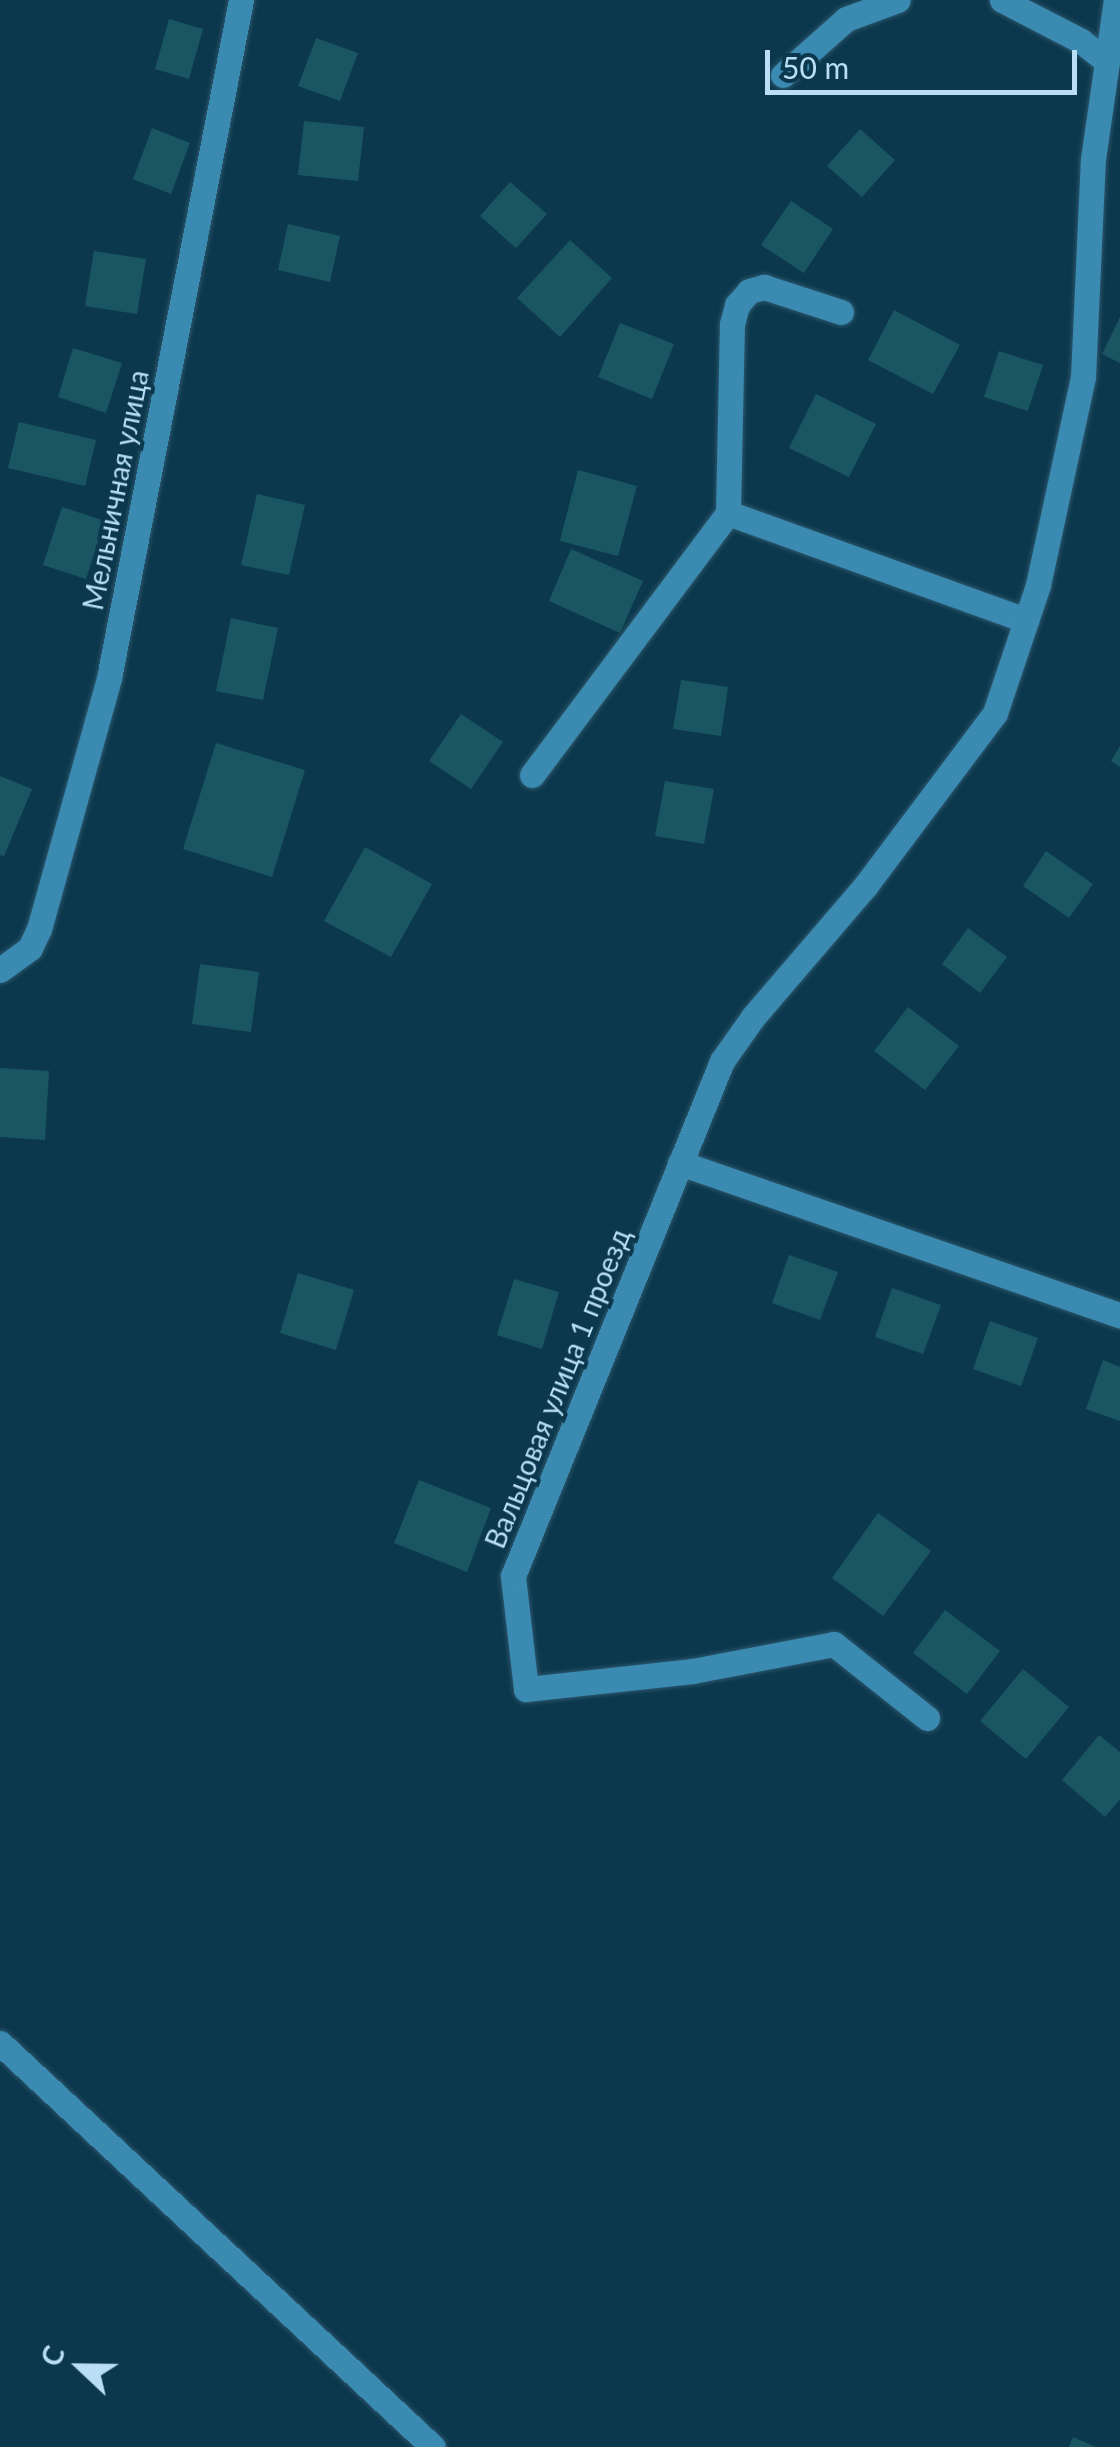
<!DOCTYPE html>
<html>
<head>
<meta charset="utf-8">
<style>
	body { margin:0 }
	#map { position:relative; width:1120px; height:2447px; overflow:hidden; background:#0c384d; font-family:Lato,sans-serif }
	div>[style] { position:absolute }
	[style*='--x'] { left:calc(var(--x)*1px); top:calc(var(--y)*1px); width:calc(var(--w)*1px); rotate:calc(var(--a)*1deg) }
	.building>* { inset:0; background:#1a5662 }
	.roads { filter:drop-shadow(0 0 2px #2b566b) drop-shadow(0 0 2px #2b566b) }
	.minor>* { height:25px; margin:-12.5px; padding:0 12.5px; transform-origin:12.5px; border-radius:12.5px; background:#3b8ab2 }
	span { translate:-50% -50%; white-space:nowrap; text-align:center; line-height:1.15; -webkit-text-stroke:8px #0c384d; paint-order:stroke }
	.street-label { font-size:28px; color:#badff5 }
	.north { position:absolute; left:30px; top:2317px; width:100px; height:100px; -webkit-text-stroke:8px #0c384d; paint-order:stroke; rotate:292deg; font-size:28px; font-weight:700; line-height:40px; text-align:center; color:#badff5 }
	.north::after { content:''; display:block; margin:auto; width:35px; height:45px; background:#badff5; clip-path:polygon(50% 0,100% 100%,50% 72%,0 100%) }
	.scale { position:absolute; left:765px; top:50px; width:312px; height:45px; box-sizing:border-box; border:5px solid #badff5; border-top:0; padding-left:12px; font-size:30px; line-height:35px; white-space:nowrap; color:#badff5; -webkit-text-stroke:8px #0c384d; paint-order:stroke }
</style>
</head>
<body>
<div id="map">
	<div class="building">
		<i style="clip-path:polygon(169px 19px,203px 29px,189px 79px,155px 69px)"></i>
		<i style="clip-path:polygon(316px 38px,358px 53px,340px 101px,298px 86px)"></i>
		<i style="clip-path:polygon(304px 121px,364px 127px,358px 181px,298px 175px)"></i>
		<i style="clip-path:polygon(152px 128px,190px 143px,171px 194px,133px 179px)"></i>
		<i style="clip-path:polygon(860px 129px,895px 160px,862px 197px,827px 166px)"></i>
		<i style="clip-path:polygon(510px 182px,547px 214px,516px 248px,480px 216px)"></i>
		<i style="clip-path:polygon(791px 201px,833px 229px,804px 273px,761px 245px)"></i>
		<i style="clip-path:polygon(288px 224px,340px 236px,330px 282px,278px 270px)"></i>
		<i style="clip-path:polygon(570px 240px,612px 278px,560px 337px,517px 298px)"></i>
		<i style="clip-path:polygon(94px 251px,146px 259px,137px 314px,85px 306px)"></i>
		<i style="clip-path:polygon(894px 310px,960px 345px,933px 394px,868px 360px)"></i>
		<i style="clip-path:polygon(1120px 317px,1120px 363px,1102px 354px)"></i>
		<i style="clip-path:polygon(620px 323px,674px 344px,652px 399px,598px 377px)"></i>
		<i style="clip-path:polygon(73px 348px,122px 363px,106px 413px,58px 397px)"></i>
		<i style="clip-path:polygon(999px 351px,1043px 365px,1028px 411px,984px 397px)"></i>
		<i style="clip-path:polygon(816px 394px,876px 424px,849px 477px,789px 448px)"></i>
		<i style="clip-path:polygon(19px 422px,96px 440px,85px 486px,8px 468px)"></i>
		<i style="clip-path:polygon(578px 470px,637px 486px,618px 556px,560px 541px)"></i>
		<i style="clip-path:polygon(257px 494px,305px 505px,289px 575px,241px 565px)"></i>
		<i style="clip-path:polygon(62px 507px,105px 521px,86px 579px,43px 565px)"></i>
		<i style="clip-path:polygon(571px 549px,643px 581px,620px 633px,549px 601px)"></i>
		<i style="clip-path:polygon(231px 618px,278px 628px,263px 700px,216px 691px)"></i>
		<i style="clip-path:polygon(681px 680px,728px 687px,721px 736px,673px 729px)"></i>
		<i style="clip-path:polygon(461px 714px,503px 742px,471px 789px,429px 761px)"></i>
		<i style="clip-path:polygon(216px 743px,305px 770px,272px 877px,183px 849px)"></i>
		<i style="clip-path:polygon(1120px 746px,1120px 767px,1111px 761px)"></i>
		<i style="clip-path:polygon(0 776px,32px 789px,4px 856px,0 855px)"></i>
		<i style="clip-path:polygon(665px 781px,714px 789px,704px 844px,655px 836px)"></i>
		<i style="clip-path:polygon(365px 847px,432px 884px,391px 957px,324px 921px)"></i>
		<i style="clip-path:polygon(1046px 851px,1093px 884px,1069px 918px,1023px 886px)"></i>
		<i style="clip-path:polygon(968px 928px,1007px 957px,980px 993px,942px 964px)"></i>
		<i style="clip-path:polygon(200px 964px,259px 972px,251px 1032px,192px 1024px)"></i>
		<i style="clip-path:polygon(908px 1007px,959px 1046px,925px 1090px,874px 1051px)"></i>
		<i style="clip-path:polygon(0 1068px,49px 1071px,45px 1140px,0 1137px)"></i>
		<i style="clip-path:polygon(789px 1255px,838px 1272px,820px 1320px,772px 1303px)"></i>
		<i style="clip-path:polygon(298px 1273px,354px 1290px,336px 1350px,280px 1333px)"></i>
		<i style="clip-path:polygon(514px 1279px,559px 1292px,542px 1349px,497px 1335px)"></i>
		<i style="clip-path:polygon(892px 1288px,941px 1305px,923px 1354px,875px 1337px)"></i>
		<i style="clip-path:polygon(990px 1321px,1038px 1338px,1021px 1386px,973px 1369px)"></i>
		<i style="clip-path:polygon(1103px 1360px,1120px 1367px,1120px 1421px,1086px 1409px)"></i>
		<i style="clip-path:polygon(419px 1480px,491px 1508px,467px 1572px,394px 1543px)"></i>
		<i style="clip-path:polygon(878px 1513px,931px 1551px,883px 1616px,832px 1578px)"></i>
		<i style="clip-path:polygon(945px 1610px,1000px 1651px,967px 1694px,913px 1653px)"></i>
		<i style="clip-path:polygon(1023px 1669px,1069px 1707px,1026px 1759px,980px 1721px)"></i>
		<i style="clip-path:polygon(1099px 1735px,1120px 1752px,1120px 1799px,1105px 1817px,1062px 1780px)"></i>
		<i style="clip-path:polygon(1073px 2437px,1096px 2447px,1069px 2447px)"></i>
	</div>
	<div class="roads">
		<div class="minor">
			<i style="--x:1002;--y:0;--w:89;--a:27.4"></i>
			<i style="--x:1081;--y:41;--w:33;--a:38"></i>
			<i style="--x:783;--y:75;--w:84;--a:-41.6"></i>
			<i style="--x:846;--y:19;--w:55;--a:-20.1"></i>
			<i style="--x:728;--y:513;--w:317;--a:19.8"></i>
			<i style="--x:532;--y:775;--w:327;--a:-53.2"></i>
			<i style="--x:728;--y:513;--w:189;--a:-88.8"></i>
			<i style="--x:732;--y:324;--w:20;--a:-75"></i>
			<i style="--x:737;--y:305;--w:18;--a:-49"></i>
			<i style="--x:749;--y:291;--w:16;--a:-15"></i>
			<i style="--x:764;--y:287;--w:81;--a:18"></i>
			<i style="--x:0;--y:970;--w:37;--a:-36"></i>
			<i style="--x:30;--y:948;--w:21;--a:-65"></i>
			<i style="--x:39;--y:929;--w:261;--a:-74.4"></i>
			<i style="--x:109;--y:678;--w:691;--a:-78.98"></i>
			<i style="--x:680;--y:1163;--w:466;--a:19.1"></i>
			<i style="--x:927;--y:1718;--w:119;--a:-141.5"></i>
			<i style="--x:834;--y:1644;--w:144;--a:169.2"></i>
			<i style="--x:693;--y:1671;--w:168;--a:173.8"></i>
			<i style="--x:526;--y:1689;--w:114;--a:-96.6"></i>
			<i style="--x:513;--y:1576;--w:556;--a:-67.91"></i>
			<i style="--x:722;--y:1061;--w:54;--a:-54.8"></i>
			<i style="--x:753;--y:1017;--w:174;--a:-49.4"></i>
			<i style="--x:866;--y:885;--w:215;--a:-53.1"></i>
			<i style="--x:995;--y:713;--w:135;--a:-71.4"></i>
			<i style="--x:1038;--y:585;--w:213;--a:-77.8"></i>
			<i style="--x:1083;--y:377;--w:218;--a:-87.4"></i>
			<i style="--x:1093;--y:159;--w:161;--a:-81.8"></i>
			<i style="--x:0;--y:2043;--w:592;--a:43.02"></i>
		</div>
	</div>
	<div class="street-label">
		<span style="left:115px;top:490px;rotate:-79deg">Мельничная улица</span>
		<span style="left:557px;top:1388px;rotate:-68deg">Вальцовая улица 1 проезд</span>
	</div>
	<div class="north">С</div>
	<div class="scale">50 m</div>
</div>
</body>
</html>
